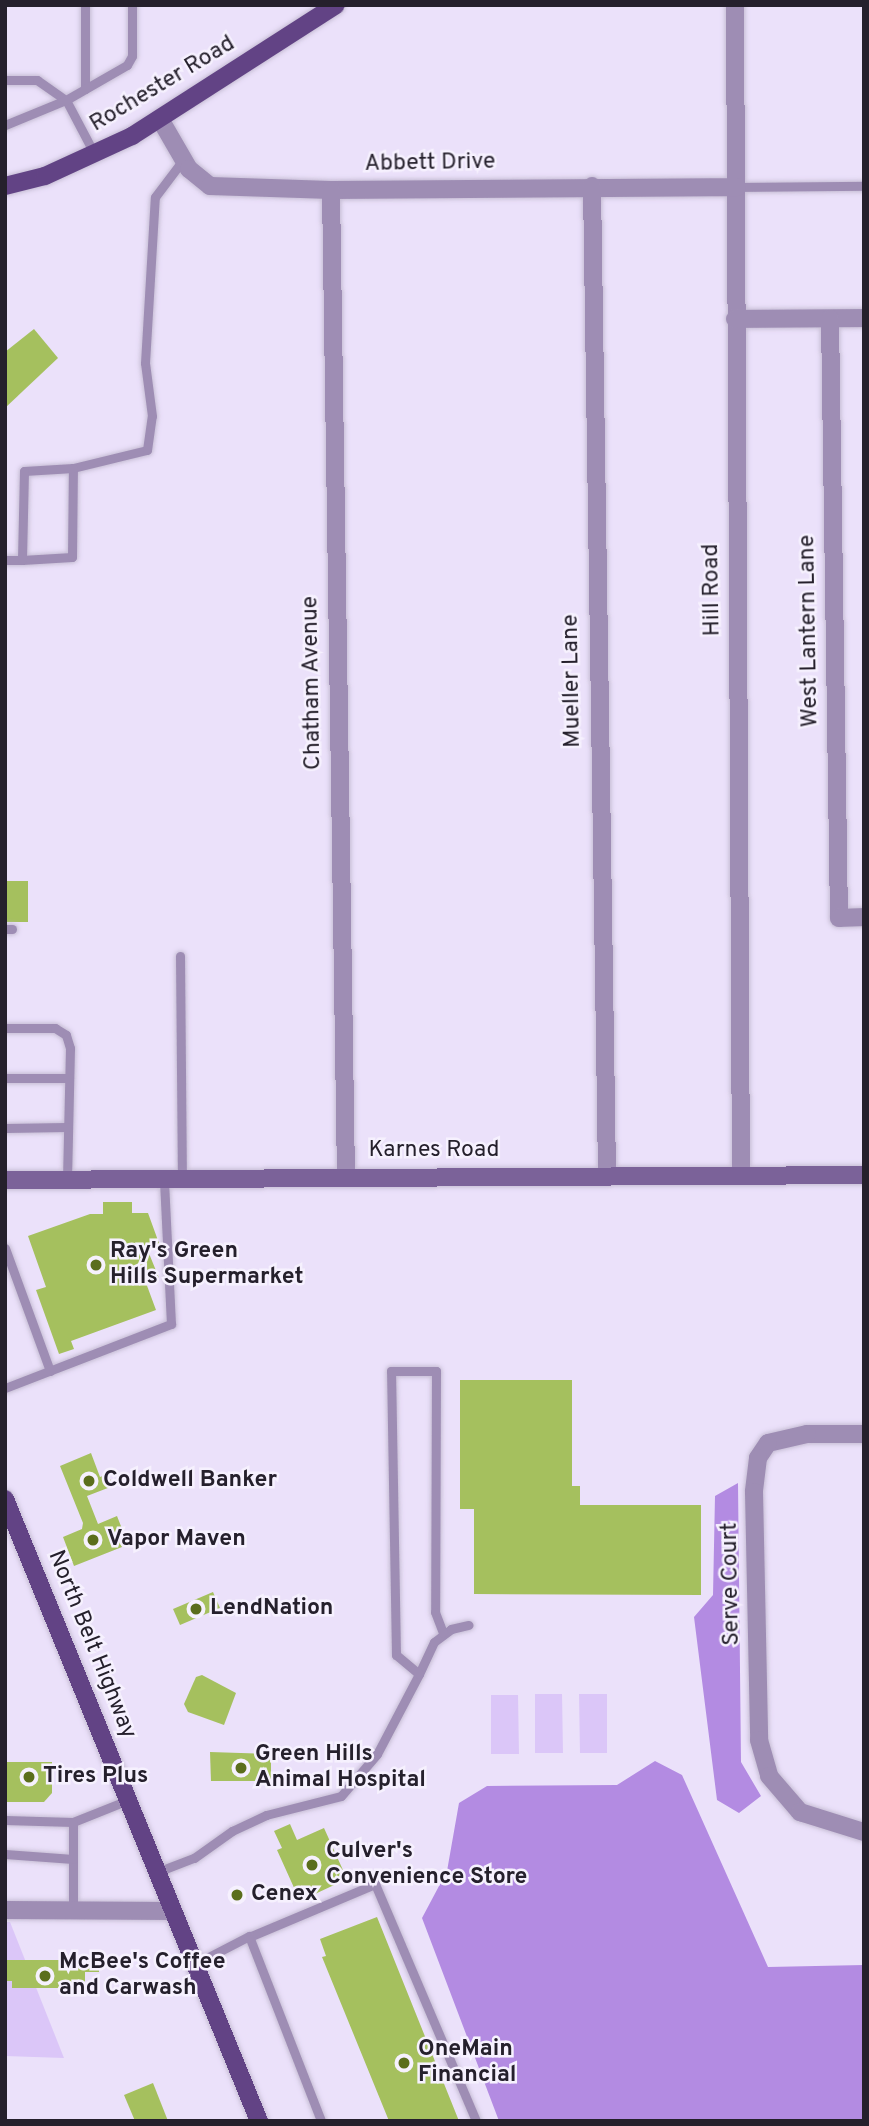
<!DOCTYPE html>
<html>
<head>
<meta charset="utf-8">
<style>
	body { margin:0 }
	#map { position:relative; width:869px; height:2126px; overflow:hidden; background:#ebe1fa; font-family:Overpass,sans-serif }
	div>[style] { position:absolute }
	[style*='--x'] { left:calc(var(--x)*1px); top:calc(var(--y)*1px); width:calc(var(--w)*1px); rotate:calc(var(--a)*1deg) }
	.green>* { inset:0; background:#dbc6f8 }
	.forest>* { inset:0; background:#b38be2 }
	.building>* { inset:0; background:#a5c05e }
	.roads { filter:drop-shadow(0 0 2px #c7bed5) drop-shadow(0 0 2px #c7bed5) }
	.lane>* { height:9px; margin:-4.5px; padding:0 4.5px; transform-origin:4.5px; border-radius:4.5px; background:#9e8db4 }
	.street>* { height:18px; margin:-9px; padding:0 9px; transform-origin:9px; border-radius:9px; background:#9e8db4 }
	.secondary>* { height:18px; margin:-9px; padding:0 9px; transform-origin:9px; border-radius:9px; background:#7b6299 }
	.primary>* { height:18px; margin:-9px; padding:0 9px; transform-origin:9px; border-radius:9px; background:#624385 }
	.dots>* { width:19px; height:19px; translate:-50% -50%; box-sizing:border-box; border:4px solid #f6f1fe; border-radius:50% }
	span { translate:-50% -50%; white-space:nowrap; text-align:center; line-height:1.15; -webkit-text-stroke:5px #f6f1fe; paint-order:stroke }
	.street-label { font-size:23px; color:#25202c }
	.poi-label { font-size:23px; color:#25202c; font-weight:700 }
	.left { translate:0 -50%; text-align:left }
	.frame { position:absolute; inset:0; border:7px solid #25202c; pointer-events:none }
</style>
</head>
<body>
<div id="map">
	<div class="green">
		<i style="clip-path:polygon(535px 1694px,562px 1694px,563px 1753px,535px 1753px)"></i>
		<i style="clip-path:polygon(579px 1694px,607px 1694px,607px 1753px,580px 1753px)"></i>
		<i style="clip-path:polygon(491px 1695px,518px 1695px,519px 1754px,491px 1754px)"></i>
		<i style="clip-path:polygon(5px 1922px,10px 1922px,64px 2058px,5px 2056px)"></i>
	</div>
	<div class="forest">
		<i style="clip-path:polygon(738px 1483px,741px 1762px,761px 1796px,739px 1813px,717px 1800px,694px 1617px,713px 1595px,715px 1496px)"></i>
		<i style="clip-path:polygon(655px 1761px,682px 1775px,768px 1967px,864px 1965px,864px 2121px,499px 2121px,422px 1918px,447px 1871px,459px 1803px,487px 1786px,617px 1785px)"></i>
	</div>
	<div class="building">
		<i style="clip-path:polygon(34px 329px,58px 358px,5px 408px,5px 352px)"></i>
		<i style="clip-path:polygon(5px 881px,28px 881px,28px 922px,5px 922px)"></i>
		<i style="clip-path:polygon(103px 1202px,132px 1202px,132px 1213px,148px 1213px,160px 1246px,148px 1251px,159px 1278px,146px 1283px,156px 1310px,71px 1341px,74px 1349px,59px 1354px,36px 1290px,46px 1287px,28px 1236px,90px 1214px,103px 1214px)"></i>
		<i style="clip-path:polygon(460px 1380px,572px 1380px,572px 1486px,580px 1486px,580px 1505px,701px 1505px,701px 1595px,474px 1594px,474px 1509px,460px 1509px)"></i>
		<i style="clip-path:polygon(91px 1453px,100px 1477px,108px 1474px,113px 1486px,87px 1496px,98px 1524px,117px 1516px,126px 1539px,119px 1541px,122px 1547px,74px 1566px,63px 1537px,82px 1529px,83px 1523px,60px 1466px)"></i>
		<i style="clip-path:polygon(213px 1592px,220px 1608px,180px 1625px,173px 1609px)"></i>
		<i style="clip-path:polygon(202px 1675px,236px 1693px,224px 1725px,188px 1712px,184px 1704px,196px 1677px)"></i>
		<i style="clip-path:polygon(210px 1752px,271px 1754px,271px 1781px,211px 1781px)"></i>
		<i style="clip-path:polygon(5px 1762px,52px 1762px,52px 1793px,44px 1802px,5px 1802px)"></i>
		<i style="clip-path:polygon(290px 1824px,297px 1840px,324px 1828px,347px 1879px,300px 1901px,277px 1850px,282px 1848px,274px 1831px)"></i>
		<i style="clip-path:polygon(377px 1917px,459px 2121px,389px 2121px,322px 1957px,326px 1956px,320px 1939px)"></i>
		<i style="clip-path:polygon(5px 1960px,99px 1960px,99px 1972px,85px 1972px,85px 1988px,12px 1988px,12px 1981px,5px 1981px)"></i>
		<i style="clip-path:polygon(153px 2083px,168px 2121px,135px 2121px,124px 2095px)"></i>
	</div>
	<div class="roads">
		<div class="lane">
			<i style="--x:85;--y:5;--w:84;--a:90"></i>
			<i style="--x:5;--y:80;--w:32;--a:0"></i>
			<i style="--x:37;--y:80;--w:35;--a:35"></i>
			<i style="--x:66;--y:100;--w:62;--a:62.2"></i>
			<i style="--x:5;--y:125;--w:66;--a:-22.3"></i>
			<i style="--x:66;--y:100;--w:70;--a:-29.8"></i>
			<i style="--x:127;--y:65;--w:10;--a:-61"></i>
			<i style="--x:132;--y:56;--w:51;--a:-90"></i>
			<i style="--x:737;--y:187;--w:127;--a:-0.5"></i>
			<i style="--x:73;--y:468;--w:76;--a:-13.7"></i>
			<i style="--x:147;--y:450;--w:34;--a:-82"></i>
			<i style="--x:152;--y:416;--w:53;--a:-97.5"></i>
			<i style="--x:145;--y:363;--w:166;--a:-86.6"></i>
			<i style="--x:155;--y:197;--w:46;--a:-52.9"></i>
			<i style="--x:5;--y:560;--w:17;--a:0"></i>
			<i style="--x:22;--y:560;--w:50;--a:-3.4"></i>
			<i style="--x:72;--y:557;--w:89;--a:-89.4"></i>
			<i style="--x:73;--y:468;--w:49;--a:176.5"></i>
			<i style="--x:24;--y:471;--w:89;--a:91.3"></i>
			<i style="--x:5;--y:929;--w:7;--a:0"></i>
			<i style="--x:180;--y:956;--w:223;--a:89.5"></i>
			<i style="--x:5;--y:1028;--w:50;--a:0"></i>
			<i style="--x:55;--y:1028;--w:13;--a:32"></i>
			<i style="--x:66;--y:1035;--w:14;--a:73"></i>
			<i style="--x:70;--y:1048;--w:131;--a:91.3"></i>
			<i style="--x:5;--y:1078;--w:64;--a:0"></i>
			<i style="--x:5;--y:1128;--w:62;--a:-0.9"></i>
			<i style="--x:5;--y:1248;--w:131;--a:69.9"></i>
			<i style="--x:5;--y:1388;--w:178;--a:-21.1"></i>
			<i style="--x:171;--y:1324;--w:145;--a:-92.8"></i>
			<i style="--x:419;--y:1674;--w:35;--a:-65"></i>
			<i style="--x:434;--y:1642;--w:21;--a:-37"></i>
			<i style="--x:451;--y:1629;--w:18;--a:-13"></i>
			<i style="--x:5;--y:1820;--w:68;--a:1.7"></i>
			<i style="--x:73;--y:1822;--w:59;--a:-21.8"></i>
			<i style="--x:5;--y:1854;--w:68;--a:4.2"></i>
			<i style="--x:73;--y:1859;--w:52;--a:90"></i>
			<i style="--x:73;--y:1859;--w:37;--a:-90"></i>
			<i style="--x:157;--y:1872;--w:40;--a:-21"></i>
			<i style="--x:194;--y:1858;--w:47;--a:-35.4"></i>
			<i style="--x:232;--y:1831;--w:38;--a:-25"></i>
			<i style="--x:266;--y:1815;--w:77;--a:-14.2"></i>
			<i style="--x:341;--y:1796;--w:55;--a:-49.4"></i>
			<i style="--x:377;--y:1754;--w:90;--a:-62.3"></i>
			<i style="--x:419;--y:1674;--w:30;--a:-140"></i>
			<i style="--x:396;--y:1655;--w:284;--a:-91"></i>
			<i style="--x:391;--y:1371;--w:45;--a:0"></i>
			<i style="--x:436;--y:1371;--w:241;--a:90.2"></i>
			<i style="--x:435;--y:1612;--w:22;--a:69"></i>
			<i style="--x:249;--y:1937;--w:137;--a:-22.8"></i>
			<i style="--x:375;--y:1884;--w:258;--a:66.9"></i>
			<i style="--x:195;--y:1964;--w:61;--a:-27.4"></i>
			<i style="--x:249;--y:1936;--w:199;--a:68.7"></i>
		</div>
		<div class="street">
			<i style="--x:735;--y:5;--w:1169;--a:89.71"></i>
			<i style="--x:160;--y:119;--w:58;--a:59.9"></i>
			<i style="--x:189;--y:169;--w:27;--a:39"></i>
			<i style="--x:210;--y:186;--w:121;--a:1.9"></i>
			<i style="--x:331;--y:190;--w:406;--a:-0.4"></i>
			<i style="--x:592;--y:186;--w:989;--a:89.13"></i>
			<i style="--x:331;--y:190;--w:986;--a:89.13"></i>
			<i style="--x:735;--y:319;--w:129;--a:-0.4"></i>
			<i style="--x:830;--y:319;--w:599;--a:89.14"></i>
			<i style="--x:839;--y:918;--w:25;--a:-2"></i>
			<i style="--x:864;--y:1434;--w:57;--a:180"></i>
			<i style="--x:807;--y:1434;--w:40;--a:167"></i>
			<i style="--x:768;--y:1443;--w:18;--a:124"></i>
			<i style="--x:758;--y:1458;--w:34;--a:97"></i>
			<i style="--x:754;--y:1492;--w:248;--a:88.8"></i>
			<i style="--x:759;--y:1740;--w:37;--a:74"></i>
			<i style="--x:769;--y:1776;--w:48;--a:49.3"></i>
			<i style="--x:800;--y:1812;--w:67;--a:17.4"></i>
			<i style="--x:5;--y:1910;--w:168;--a:0.3"></i>
		</div>
		<div class="secondary">
			<i style="--x:5;--y:1180;--w:859;--a:-0.33"></i>
		</div>
		<div class="primary">
			<i style="--x:5;--y:186;--w:41;--a:-14"></i>
			<i style="--x:45;--y:176;--w:96;--a:-24.7"></i>
			<i style="--x:132;--y:136;--w:242;--a:-32.7"></i>
			<i style="--x:5;--y:1499;--w:672;--a:67.79"></i>
		</div>
	</div>
	<div class="dots">
		<i style="left:96px;top:1265px;background:#5b6e1c"></i>
		<i style="left:89px;top:1481px;background:#5b6e1c"></i>
		<i style="left:93px;top:1540px;background:#5b6e1c"></i>
		<i style="left:196px;top:1609px;background:#5b6e1c"></i>
		<i style="left:241px;top:1768px;background:#5b6e1c"></i>
		<i style="left:29px;top:1777px;background:#5b6e1c"></i>
		<i style="left:312px;top:1865px;background:#5b6e1c"></i>
		<i style="left:237px;top:1895px;background:#5b6e1c"></i>
		<i style="left:45px;top:1976px;background:#5b6e1c"></i>
		<i style="left:404px;top:2063px;background:#5b6e1c"></i>
	</div>
	<div class="street-label">
		<span style="left:163px;top:85px;rotate:-31deg">Rochester Road</span>
		<span style="left:430px;top:164px;rotate:-1deg">Abbett Drive</span>
		<span style="left:713px;top:590px;rotate:-91deg">Hill Road</span>
		<span style="left:810px;top:631px;rotate:-91deg">West Lantern Lane</span>
		<span style="left:573px;top:681px;rotate:-91deg">Mueller Lane</span>
		<span style="left:313px;top:683px;rotate:-91deg">Chatham Avenue</span>
		<span style="left:434px;top:1151px">Karnes Road</span>
		<span style="left:732px;top:1584px;rotate:-91deg">Serve Court</span>
		<span style="left:91px;top:1645px;rotate:68deg">North Belt Highway</span>
	</div>
	<div class="poi-label">
		<span class="left" style="left:110px;top:1265px">Ray's Green<br>Hills Supermarket</span>
		<span class="left" style="left:103px;top:1481px">Coldwell Banker</span>
		<span class="left" style="left:107px;top:1540px">Vapor Maven</span>
		<span class="left" style="left:210px;top:1609px">LendNation</span>
		<span class="left" style="left:255px;top:1768px">Green Hills<br>Animal Hospital</span>
		<span class="left" style="left:43px;top:1777px">Tires Plus</span>
		<span class="left" style="left:326px;top:1865px">Culver's<br>Convenience Store</span>
		<span class="left" style="left:251px;top:1895px">Cenex</span>
		<span class="left" style="left:59px;top:1976px">McBee's Coffee<br>and Carwash</span>
		<span class="left" style="left:418px;top:2063px">OneMain<br>Financial</span>
	</div>
	<div class="frame"></div>
</div>
</body>
</html>
